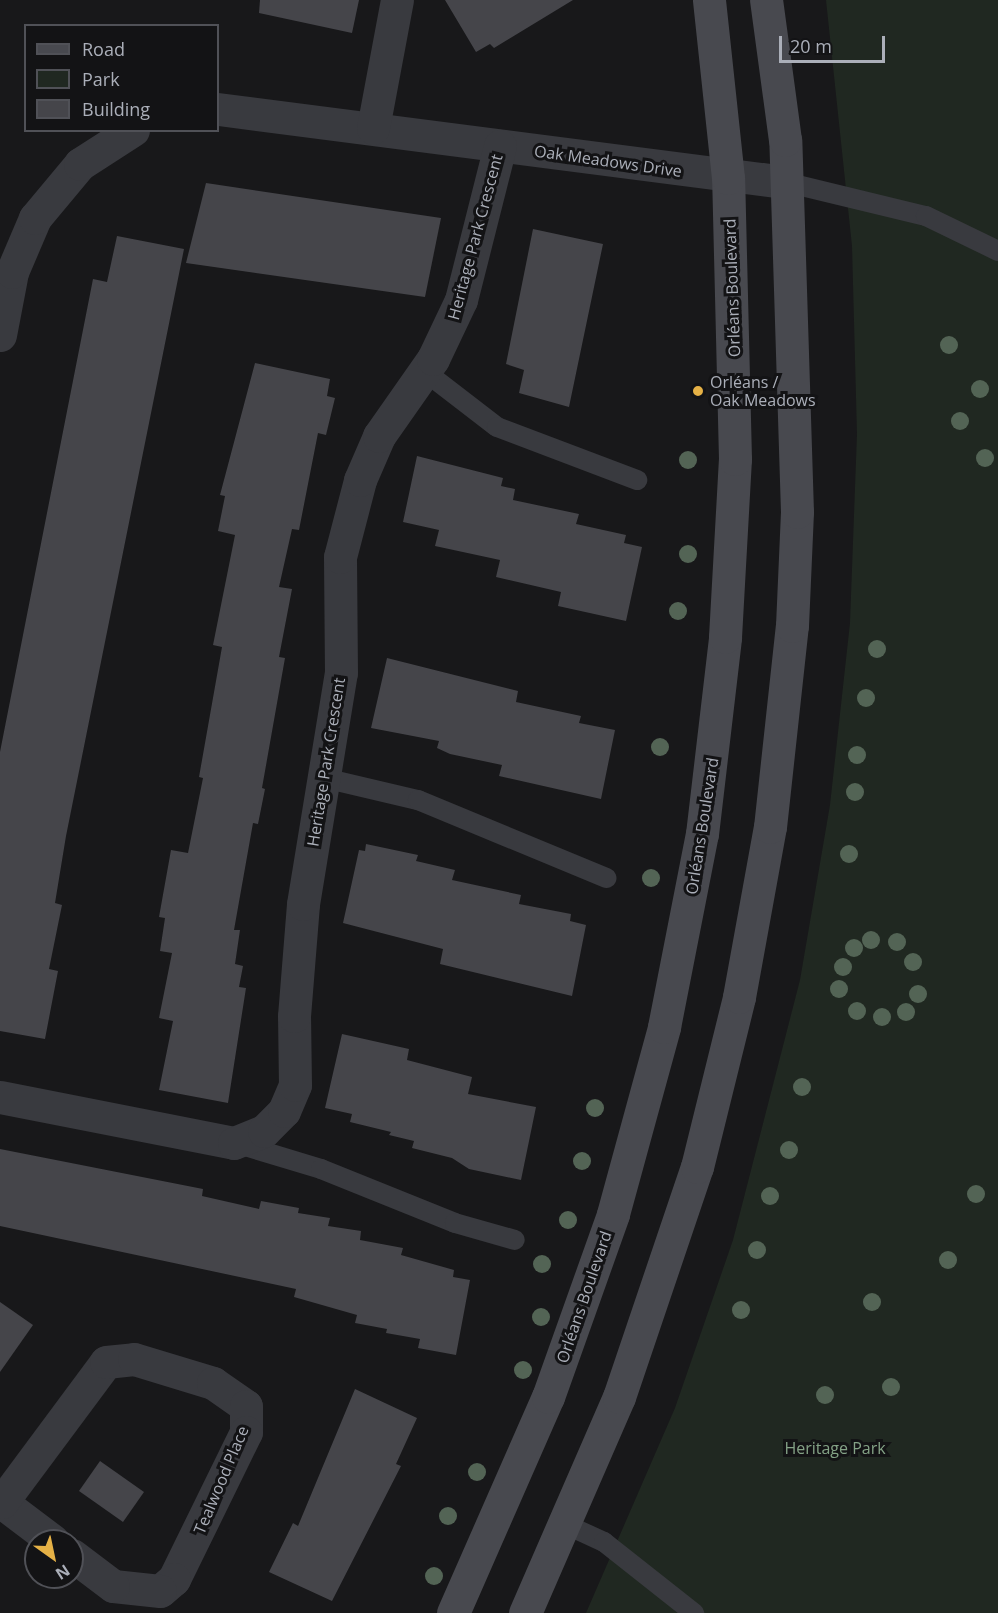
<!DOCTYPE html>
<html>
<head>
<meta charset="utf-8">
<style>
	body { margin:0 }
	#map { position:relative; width:998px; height:1613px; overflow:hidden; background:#18181a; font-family:"Open Sans",sans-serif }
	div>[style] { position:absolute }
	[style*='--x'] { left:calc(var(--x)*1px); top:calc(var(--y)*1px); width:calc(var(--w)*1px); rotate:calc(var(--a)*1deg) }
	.green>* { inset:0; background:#202821 }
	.building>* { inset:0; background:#45454a }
	.lane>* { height:20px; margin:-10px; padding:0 10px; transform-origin:10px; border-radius:10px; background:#393a3f }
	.street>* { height:33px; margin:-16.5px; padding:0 16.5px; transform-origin:16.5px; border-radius:16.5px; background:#393a3f }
	.secondary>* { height:33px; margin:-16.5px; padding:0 16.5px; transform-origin:16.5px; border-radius:16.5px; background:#48494f }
	.trees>* { width:18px; height:18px; margin:-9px; border-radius:50%; background:#536455 }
	.dots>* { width:16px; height:16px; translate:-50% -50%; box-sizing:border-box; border:3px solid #131315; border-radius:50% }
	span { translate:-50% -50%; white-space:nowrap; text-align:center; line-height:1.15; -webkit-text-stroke:6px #131315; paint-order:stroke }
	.street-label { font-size:16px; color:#abafb9 }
	.poi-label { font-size:16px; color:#abafb9 }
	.left { translate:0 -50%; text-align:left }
	.park-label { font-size:16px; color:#84a286 }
	.legend { position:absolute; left:24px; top:24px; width:195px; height:108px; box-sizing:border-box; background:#131315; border:2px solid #505157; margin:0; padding:8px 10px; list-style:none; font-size:18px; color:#abafb9 }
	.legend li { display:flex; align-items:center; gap:12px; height:30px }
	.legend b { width:30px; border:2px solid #505157 }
	.north { position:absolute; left:24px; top:1529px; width:60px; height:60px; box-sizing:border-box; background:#131315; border:2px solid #505157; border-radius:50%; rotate:147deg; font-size:16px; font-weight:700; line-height:24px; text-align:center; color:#abafb9 }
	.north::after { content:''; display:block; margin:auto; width:21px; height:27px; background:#e5b146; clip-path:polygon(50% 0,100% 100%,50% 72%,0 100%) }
	.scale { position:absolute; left:779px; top:36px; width:106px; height:27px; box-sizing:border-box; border:3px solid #abafb9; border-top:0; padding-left:8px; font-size:18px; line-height:21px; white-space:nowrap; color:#abafb9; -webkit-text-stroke:4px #131315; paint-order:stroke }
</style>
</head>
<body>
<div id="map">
	<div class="green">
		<i style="clip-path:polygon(826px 0,998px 0,998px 1613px,586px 1613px,675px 1408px,733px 1240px,800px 980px,830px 805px,850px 623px,857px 434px,852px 246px)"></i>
	</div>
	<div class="building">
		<i style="clip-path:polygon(260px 0,359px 0,352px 33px,259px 13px)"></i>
		<i style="clip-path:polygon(445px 0,573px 0,494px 48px,490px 44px,476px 52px)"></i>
		<i style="clip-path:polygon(206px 183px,441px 218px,425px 297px,186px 263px)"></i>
		<i style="clip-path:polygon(533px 229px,603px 244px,569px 407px,519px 393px,524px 370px,506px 364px)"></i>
		<i style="clip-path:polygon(117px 236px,184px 249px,66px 836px,55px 903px,62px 905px,49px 969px,58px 971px,45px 1039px,0 1031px,0 752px,93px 279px,107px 282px)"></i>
		<i style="clip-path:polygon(255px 363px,330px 379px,327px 396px,335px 398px,326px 435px,318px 433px,299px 530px,292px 529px,279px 587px,292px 589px,279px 657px,285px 658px,262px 788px,265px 789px,258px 824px,253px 823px,234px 930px,240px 930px,235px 964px,243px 966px,239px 987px,246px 988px,228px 1103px,159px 1090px,173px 1021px,159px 1018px,172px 953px,160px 951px,165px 918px,159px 917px,171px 850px,188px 853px,203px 778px,199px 777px,222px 647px,213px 645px,235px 535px,218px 531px,225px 496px,220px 495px)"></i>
		<i style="clip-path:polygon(417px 456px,503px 478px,501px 486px,515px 489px,513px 500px,579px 514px,576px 524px,626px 535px,624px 543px,642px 547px,626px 621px,558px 606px,561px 592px,496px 577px,500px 560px,435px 546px,439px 530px,403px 522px)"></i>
		<i style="clip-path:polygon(387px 658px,518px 691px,516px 702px,581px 716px,579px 723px,615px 730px,601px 799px,499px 776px,502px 765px,450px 754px,437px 748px,439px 741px,371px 728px)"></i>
		<i style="clip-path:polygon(366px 844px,418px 855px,416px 861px,455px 870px,452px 880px,521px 895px,519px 904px,571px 914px,570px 921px,586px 925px,572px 996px,440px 964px,443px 949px,343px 923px,359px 850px,365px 851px)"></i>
		<i style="clip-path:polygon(342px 1034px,409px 1049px,407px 1060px,472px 1077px,468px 1094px,536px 1107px,521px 1180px,469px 1169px,452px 1158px,412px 1148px,414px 1141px,389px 1135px,391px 1132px,350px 1122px,352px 1114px,325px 1108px)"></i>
		<i style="clip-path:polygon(0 1149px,203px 1189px,202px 1196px,259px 1209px,261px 1201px,299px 1208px,298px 1213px,330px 1218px,328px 1226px,361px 1231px,360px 1240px,403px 1248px,401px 1255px,454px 1270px,453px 1277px,470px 1280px,456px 1355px,418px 1348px,420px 1339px,386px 1333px,387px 1329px,355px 1323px,357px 1315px,294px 1297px,296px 1289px,0 1226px)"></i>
		<i style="clip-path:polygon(0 1302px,33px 1325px,0 1372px)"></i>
		<i style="clip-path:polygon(355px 1389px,417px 1418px,396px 1464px,401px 1466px,332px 1601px,269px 1572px,293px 1523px,298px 1526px)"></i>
		<i style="clip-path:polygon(100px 1461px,144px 1492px,123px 1522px,79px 1491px)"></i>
	</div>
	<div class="lane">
		<i style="--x:785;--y:182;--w:145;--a:13.6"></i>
		<i style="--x:926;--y:216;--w:80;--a:25.9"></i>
		<i style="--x:423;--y:370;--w:93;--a:37.6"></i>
		<i style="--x:497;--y:427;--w:150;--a:20.7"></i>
		<i style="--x:324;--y:778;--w:97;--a:13.2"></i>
		<i style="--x:418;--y:800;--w:204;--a:22.5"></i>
		<i style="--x:235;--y:1143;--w:90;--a:16.8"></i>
		<i style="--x:321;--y:1169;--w:144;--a:21.9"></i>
		<i style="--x:455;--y:1223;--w:62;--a:15.8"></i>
		<i style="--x:567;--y:1525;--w:41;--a:24.7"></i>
		<i style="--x:604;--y:1542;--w:115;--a:38.3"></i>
	</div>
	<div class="street">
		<i style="--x:218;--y:109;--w:572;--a:7.34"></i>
		<i style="--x:373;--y:128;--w:130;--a:-79.4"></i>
		<i style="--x:0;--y:335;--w:64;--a:-79.2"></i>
		<i style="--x:12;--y:272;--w:59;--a:-66.9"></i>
		<i style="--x:35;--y:218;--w:70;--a:-50.2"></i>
		<i style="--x:80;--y:164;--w:63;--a:-32.7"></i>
		<i style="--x:0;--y:1097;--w:238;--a:11.1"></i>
		<i style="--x:234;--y:1143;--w:32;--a:-22"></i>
		<i style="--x:264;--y:1131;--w:28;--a:-45"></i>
		<i style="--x:284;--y:1111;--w:28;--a:-67"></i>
		<i style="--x:295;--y:1085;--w:69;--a:-90.8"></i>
		<i style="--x:294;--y:1016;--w:112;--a:-85.4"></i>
		<i style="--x:303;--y:904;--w:234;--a:-80.7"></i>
		<i style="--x:341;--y:673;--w:116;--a:-90.5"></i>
		<i style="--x:340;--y:557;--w:80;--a:-75.4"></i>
		<i style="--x:360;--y:480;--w:48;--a:-66.6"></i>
		<i style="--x:379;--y:436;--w:94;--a:-55"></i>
		<i style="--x:433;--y:359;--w:65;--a:-64.6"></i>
		<i style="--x:461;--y:300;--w:159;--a:-75.8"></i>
		<i style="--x:0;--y:1501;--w:66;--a:37"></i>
		<i style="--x:2;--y:1502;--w:174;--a:-53.4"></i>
		<i style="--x:106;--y:1362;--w:28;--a:-6"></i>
		<i style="--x:134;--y:1359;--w:83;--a:16.9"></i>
		<i style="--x:213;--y:1383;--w:40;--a:34.9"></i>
		<i style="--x:246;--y:1406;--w:26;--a:90"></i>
		<i style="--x:246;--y:1432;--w:164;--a:116.1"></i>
		<i style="--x:174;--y:1579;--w:18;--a:139"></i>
		<i style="--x:160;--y:1591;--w:47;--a:-173.9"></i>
		<i style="--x:113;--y:1586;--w:51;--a:-142.9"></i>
	</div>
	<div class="secondary">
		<i style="--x:453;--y:1613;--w:236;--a:-66.3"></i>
		<i style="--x:548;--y:1397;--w:194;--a:-70.4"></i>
		<i style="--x:613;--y:1214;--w:194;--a:-74.7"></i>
		<i style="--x:664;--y:1027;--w:197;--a:-78.9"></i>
		<i style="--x:702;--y:834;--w:198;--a:-83.3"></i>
		<i style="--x:725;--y:637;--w:178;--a:-86.8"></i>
		<i style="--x:735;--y:459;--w:281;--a:-91.4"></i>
		<i style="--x:728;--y:178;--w:179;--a:-96.1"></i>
		<i style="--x:525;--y:1613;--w:236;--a:-66.5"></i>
		<i style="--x:619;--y:1397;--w:243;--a:-71.3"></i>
		<i style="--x:697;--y:1167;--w:175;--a:-76.1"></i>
		<i style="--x:739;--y:997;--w:173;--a:-79.7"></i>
		<i style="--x:770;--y:827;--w:202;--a:-83.8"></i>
		<i style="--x:792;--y:626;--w:114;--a:-87.5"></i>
		<i style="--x:797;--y:512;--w:372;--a:-91.8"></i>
		<i style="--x:785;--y:140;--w:141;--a:-97.7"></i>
	</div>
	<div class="trees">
		<i style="left:949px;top:345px"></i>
		<i style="left:980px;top:389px"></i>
		<i style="left:960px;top:421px"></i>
		<i style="left:985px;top:458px"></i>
		<i style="left:688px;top:460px"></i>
		<i style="left:688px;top:554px"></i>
		<i style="left:678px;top:611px"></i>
		<i style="left:877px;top:649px"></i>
		<i style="left:866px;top:698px"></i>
		<i style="left:660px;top:747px"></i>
		<i style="left:857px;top:755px"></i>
		<i style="left:855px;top:792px"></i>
		<i style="left:849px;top:854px"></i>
		<i style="left:651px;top:878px"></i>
		<i style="left:871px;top:940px"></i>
		<i style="left:897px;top:942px"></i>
		<i style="left:854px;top:948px"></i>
		<i style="left:913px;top:962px"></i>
		<i style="left:843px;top:967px"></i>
		<i style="left:839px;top:989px"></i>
		<i style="left:918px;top:994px"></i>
		<i style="left:857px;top:1011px"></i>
		<i style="left:906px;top:1012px"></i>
		<i style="left:882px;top:1017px"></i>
		<i style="left:802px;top:1087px"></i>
		<i style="left:595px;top:1108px"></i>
		<i style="left:789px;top:1150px"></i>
		<i style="left:582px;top:1161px"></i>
		<i style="left:976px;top:1194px"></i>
		<i style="left:770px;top:1196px"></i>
		<i style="left:568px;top:1220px"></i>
		<i style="left:757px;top:1250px"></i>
		<i style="left:948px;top:1260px"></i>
		<i style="left:542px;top:1264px"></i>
		<i style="left:872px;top:1302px"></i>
		<i style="left:741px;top:1310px"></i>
		<i style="left:541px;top:1317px"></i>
		<i style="left:523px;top:1370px"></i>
		<i style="left:891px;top:1387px"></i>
		<i style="left:825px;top:1395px"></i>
		<i style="left:477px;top:1472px"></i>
		<i style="left:448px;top:1516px"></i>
		<i style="left:434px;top:1576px"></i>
	</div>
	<div class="dots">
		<i style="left:698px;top:391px;background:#e5b146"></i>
	</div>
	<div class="street-label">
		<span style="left:608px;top:161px;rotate:8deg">Oak Meadows Drive</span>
		<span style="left:475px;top:237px;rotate:-75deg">Heritage Park Crescent</span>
		<span style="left:732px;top:288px;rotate:-92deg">Orléans Boulevard</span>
		<span style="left:326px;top:762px;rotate:-81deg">Heritage Park Crescent</span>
		<span style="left:702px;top:826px;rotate:-81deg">Orléans Boulevard</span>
		<span style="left:584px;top:1297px;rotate:-71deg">Orléans Boulevard</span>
		<span style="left:221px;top:1480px;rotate:-67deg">Tealwood Place</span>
	</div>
	<div class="poi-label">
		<span class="left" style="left:710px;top:391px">Orléans /<br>Oak Meadows</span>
	</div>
	<div class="park-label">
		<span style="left:835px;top:1448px">Heritage Park</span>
	</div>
	<ul class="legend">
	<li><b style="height:8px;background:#48494f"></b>Road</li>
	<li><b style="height:16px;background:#202821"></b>Park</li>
	<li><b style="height:16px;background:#45454a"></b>Building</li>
	</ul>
	<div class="north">N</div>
	<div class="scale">20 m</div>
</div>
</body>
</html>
